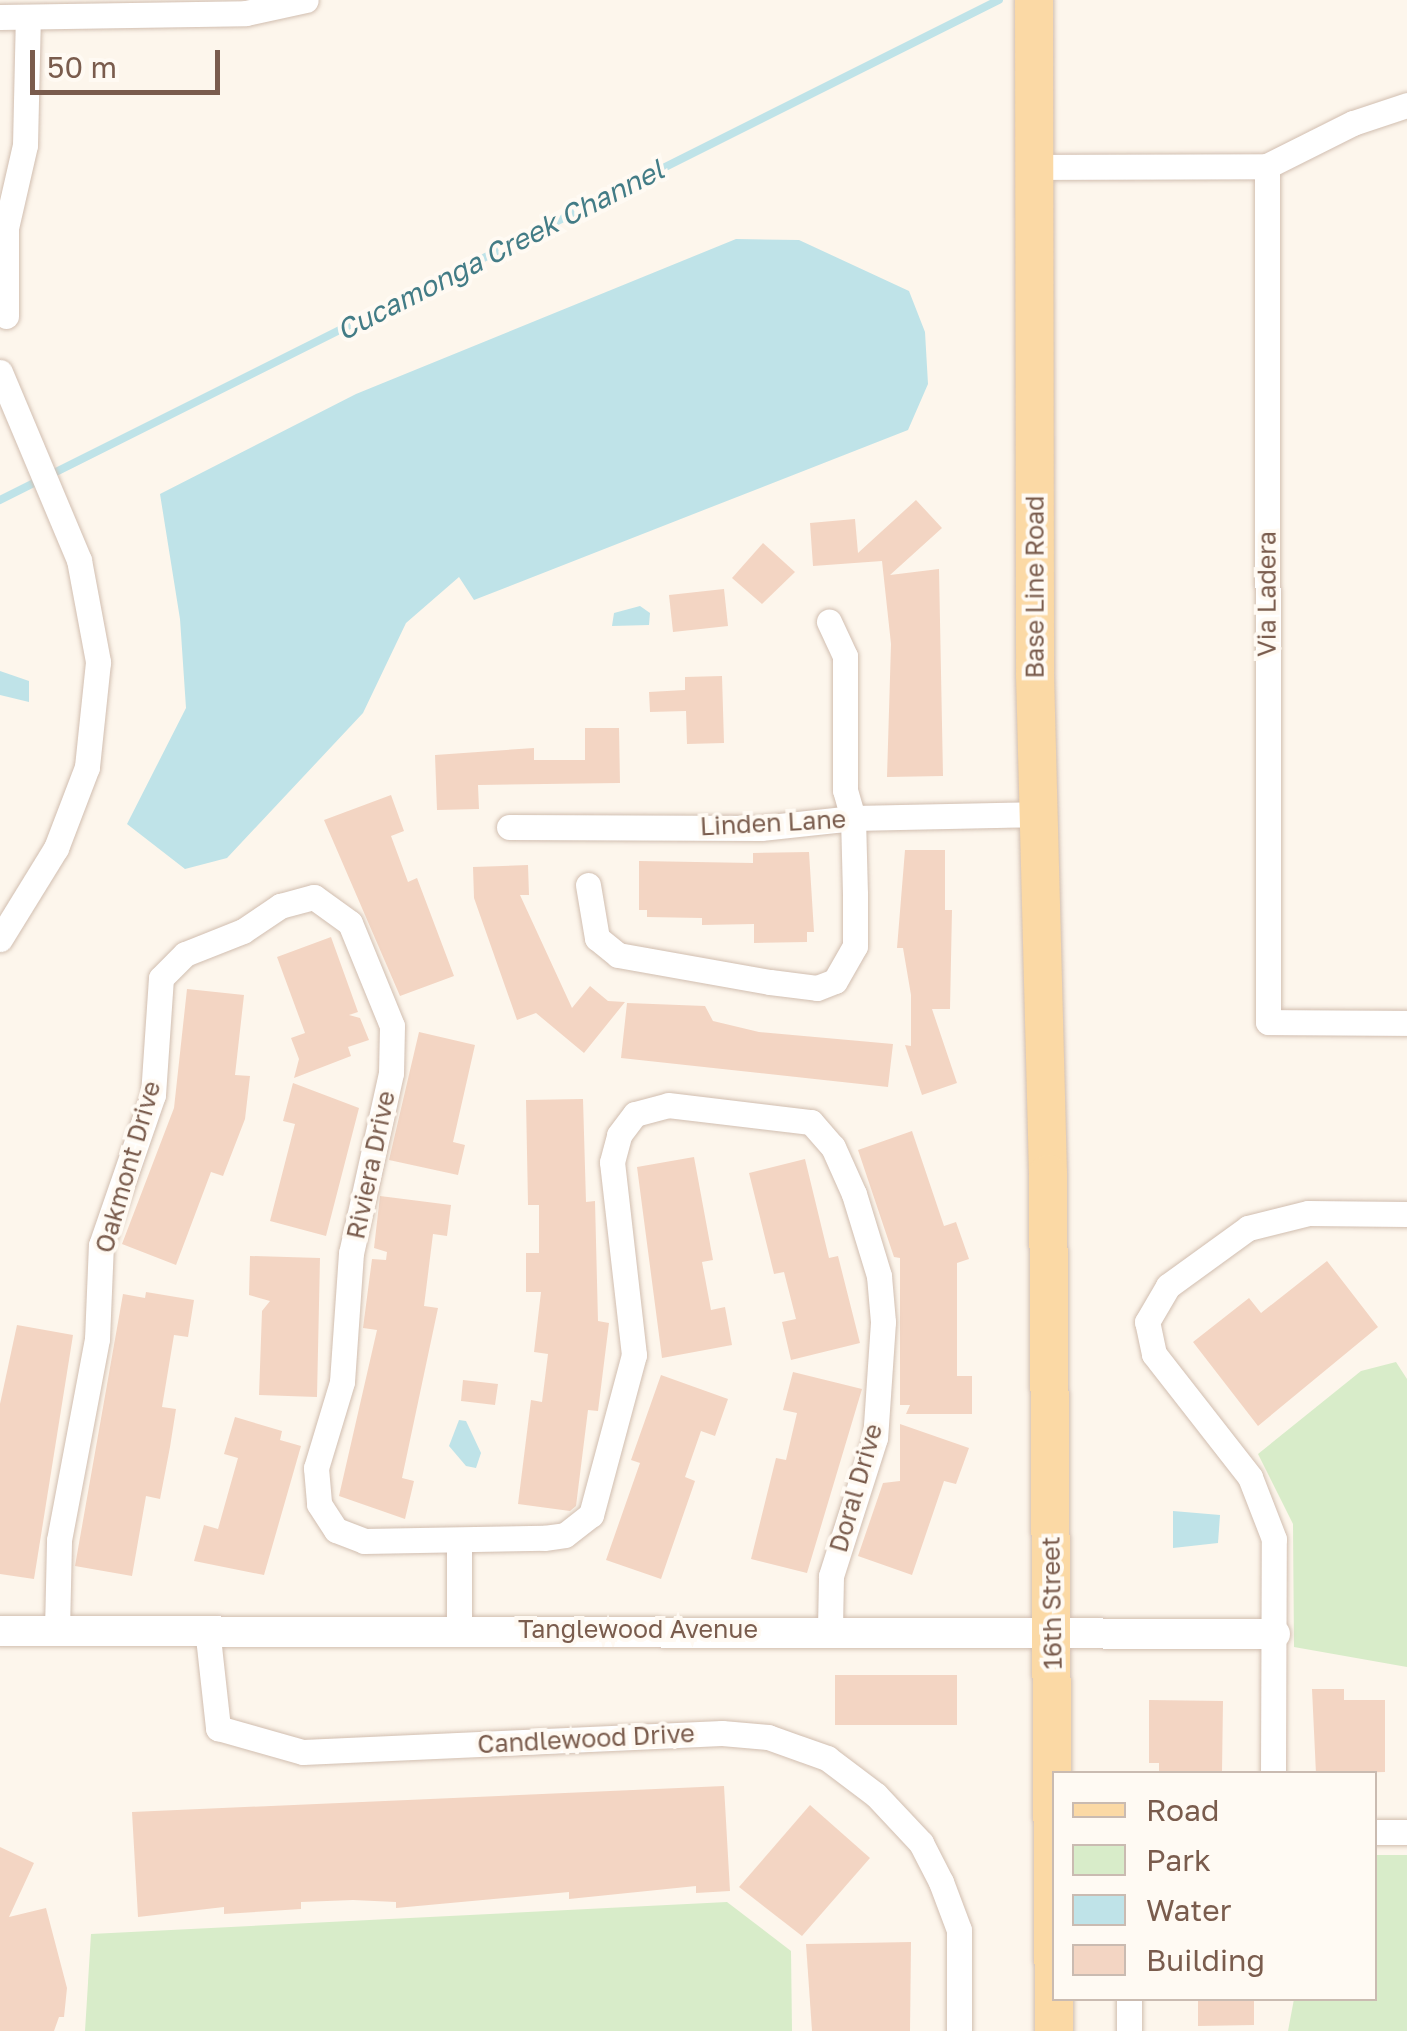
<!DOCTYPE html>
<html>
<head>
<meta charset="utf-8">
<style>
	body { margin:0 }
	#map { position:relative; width:1407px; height:2031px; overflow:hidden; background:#fdf6ec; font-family:"Golos Text",sans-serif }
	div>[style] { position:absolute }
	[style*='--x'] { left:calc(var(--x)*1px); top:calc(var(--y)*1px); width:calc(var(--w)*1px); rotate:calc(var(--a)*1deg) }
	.green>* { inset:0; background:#d8ecc9 }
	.water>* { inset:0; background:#bfe3e8 }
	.stream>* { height:8px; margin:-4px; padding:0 4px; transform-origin:4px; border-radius:4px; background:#bfe3e8 }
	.building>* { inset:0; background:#f3d5c3 }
	.roads { filter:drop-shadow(0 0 2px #d1beb0) drop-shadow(0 0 2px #d1beb0) }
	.minor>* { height:25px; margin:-12.5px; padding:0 12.5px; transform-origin:12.5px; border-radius:12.5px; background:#fff }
	.tertiary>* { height:30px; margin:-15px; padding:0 15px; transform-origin:15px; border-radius:15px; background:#fff }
	.primary>* { height:38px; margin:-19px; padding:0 19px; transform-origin:19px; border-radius:19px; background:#fbd9a5 }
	span { translate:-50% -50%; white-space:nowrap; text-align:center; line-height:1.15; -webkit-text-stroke:8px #fffaf3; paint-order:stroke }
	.street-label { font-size:25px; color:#7a5c4d }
	.water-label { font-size:28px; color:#437c86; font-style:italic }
	.legend { position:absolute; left:1052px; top:1771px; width:325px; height:230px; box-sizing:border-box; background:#fffaf3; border:2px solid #cabbb1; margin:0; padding:12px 18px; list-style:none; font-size:30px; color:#7a5c4d }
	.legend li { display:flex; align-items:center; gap:20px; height:50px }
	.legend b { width:50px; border:2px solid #cabbb1 }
	.scale { position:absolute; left:30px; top:50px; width:190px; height:45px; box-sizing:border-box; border:5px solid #7a5c4d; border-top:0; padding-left:12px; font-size:30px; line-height:35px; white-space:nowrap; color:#7a5c4d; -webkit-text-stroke:8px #fffaf3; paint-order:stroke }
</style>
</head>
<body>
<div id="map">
	<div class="green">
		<i style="clip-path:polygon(1396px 1362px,1407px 1379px,1407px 1667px,1294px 1647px,1293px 1524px,1258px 1454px,1361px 1371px)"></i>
		<i style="clip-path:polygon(1375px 1855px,1407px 1855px,1407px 2031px,1288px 2031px,1294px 1999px,1374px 1998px)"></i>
		<i style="clip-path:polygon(727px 1902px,791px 1951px,792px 2031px,85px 2031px,91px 1934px)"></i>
	</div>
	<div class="water">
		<i style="clip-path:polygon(736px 239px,799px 240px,909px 291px,925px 332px,928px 384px,908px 430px,474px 600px,459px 577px,406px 623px,363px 713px,227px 858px,185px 869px,127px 824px,186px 708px,180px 619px,160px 494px,356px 394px)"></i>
		<i style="clip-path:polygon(640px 606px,650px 613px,649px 625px,612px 626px,614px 613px)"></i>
		<i style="clip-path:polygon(0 671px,29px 681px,29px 702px,0 695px)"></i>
		<i style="clip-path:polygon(459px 1420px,466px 1421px,481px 1453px,476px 1468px,466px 1466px,449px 1446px)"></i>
		<i style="clip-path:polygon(1173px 1511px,1220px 1515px,1218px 1543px,1173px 1548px)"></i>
	</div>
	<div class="stream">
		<i style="--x:0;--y:500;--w:1117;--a:-26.59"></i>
	</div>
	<div class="building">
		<i style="clip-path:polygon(916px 500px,942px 528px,890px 575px,939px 569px,943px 776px,887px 777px,891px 644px,882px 561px,813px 566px,810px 523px,855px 519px,858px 553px)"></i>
		<i style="clip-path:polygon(763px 543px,795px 572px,762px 604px,732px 578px)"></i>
		<i style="clip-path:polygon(724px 589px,728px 626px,673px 632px,669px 595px)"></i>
		<i style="clip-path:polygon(722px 676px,724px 743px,687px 744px,686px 711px,650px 712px,649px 692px,685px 690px,685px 677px)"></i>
		<i style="clip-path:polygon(585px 728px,619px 728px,620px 783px,478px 785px,479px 809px,437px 810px,435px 755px,534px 748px,534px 760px,585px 760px)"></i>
		<i style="clip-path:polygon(391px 795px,404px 831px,391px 836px,408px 882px,417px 878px,454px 976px,400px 996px,324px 820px)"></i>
		<i style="clip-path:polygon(905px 850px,945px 850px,945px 910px,952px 910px,950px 1009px,932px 1009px,957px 1083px,922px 1095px,905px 1045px,911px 1046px,911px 995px,903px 948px,897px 948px)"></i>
		<i style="clip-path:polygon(809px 852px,814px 932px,807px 932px,807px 942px,754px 943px,754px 924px,702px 925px,702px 918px,647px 917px,647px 910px,639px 910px,639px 861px,753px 863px,753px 853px)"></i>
		<i style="clip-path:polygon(528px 865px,529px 895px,520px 895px,572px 1008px,590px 986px,608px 1001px,625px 1002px,584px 1053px,536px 1013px,517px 1020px,474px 898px,473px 867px)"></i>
		<i style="clip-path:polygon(331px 937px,358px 1012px,349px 1015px,360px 1018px,369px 1040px,348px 1047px,351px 1056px,294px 1078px,299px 1059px,291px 1038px,305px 1033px,277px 957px)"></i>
		<i style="clip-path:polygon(187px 989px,244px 995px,235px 1075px,250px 1076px,245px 1119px,223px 1176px,211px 1172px,176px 1265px,122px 1244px,174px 1108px)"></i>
		<i style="clip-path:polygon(627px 1003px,705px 1006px,713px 1021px,759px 1032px,893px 1044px,888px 1087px,621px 1058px)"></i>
		<i style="clip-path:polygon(419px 1032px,475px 1045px,453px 1142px,465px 1145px,458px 1175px,389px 1160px)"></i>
		<i style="clip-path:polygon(293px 1083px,359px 1108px,326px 1236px,270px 1221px,295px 1124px,283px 1121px)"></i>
		<i style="clip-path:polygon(583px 1099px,586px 1202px,595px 1201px,598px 1321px,609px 1323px,598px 1411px,588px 1410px,576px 1506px,570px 1511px,518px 1504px,531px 1400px,542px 1402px,548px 1354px,534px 1352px,541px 1292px,526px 1292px,526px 1253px,539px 1253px,539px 1205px,528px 1205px,526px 1100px)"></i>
		<i style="clip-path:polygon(912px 1131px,944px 1226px,956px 1222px,969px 1259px,957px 1263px,957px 1376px,972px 1376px,972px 1414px,906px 1414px,910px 1405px,900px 1405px,900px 1258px,894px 1257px,858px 1150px)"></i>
		<i style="clip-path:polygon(694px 1157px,713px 1260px,702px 1262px,711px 1310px,725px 1307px,732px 1345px,662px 1358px,637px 1167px)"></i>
		<i style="clip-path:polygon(805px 1159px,829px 1258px,838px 1256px,860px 1343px,791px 1360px,782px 1322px,796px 1319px,784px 1272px,774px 1274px,749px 1173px)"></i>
		<i style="clip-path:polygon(380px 1196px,451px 1205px,447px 1236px,433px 1234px,424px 1306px,438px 1308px,402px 1478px,414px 1481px,405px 1519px,339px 1496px,377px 1330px,363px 1328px,372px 1259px,386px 1260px,387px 1252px,374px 1248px)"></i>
		<i style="clip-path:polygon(250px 1256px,320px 1258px,317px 1397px,259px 1395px,262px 1311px,270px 1301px,249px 1295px)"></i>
		<i style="clip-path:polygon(1327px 1261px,1378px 1327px,1258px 1426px,1193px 1342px,1249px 1298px,1261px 1313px)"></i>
		<i style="clip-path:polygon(146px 1292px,194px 1300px,188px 1337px,174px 1335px,162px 1407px,176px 1409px,170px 1447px,160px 1499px,146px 1496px,132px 1576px,75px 1566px,123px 1294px,145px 1298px)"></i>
		<i style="clip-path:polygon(17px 1325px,73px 1335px,34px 1579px,0 1574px,0 1404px)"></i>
		<i style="clip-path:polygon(793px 1372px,862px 1389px,807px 1573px,751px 1559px,776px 1458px,786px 1460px,797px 1413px,783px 1410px)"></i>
		<i style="clip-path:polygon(661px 1375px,728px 1399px,715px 1436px,701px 1431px,685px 1477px,695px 1481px,661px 1579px,606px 1560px,640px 1463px,631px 1460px)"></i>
		<i style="clip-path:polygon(463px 1380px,498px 1384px,495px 1405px,461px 1401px)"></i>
		<i style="clip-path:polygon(235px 1417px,282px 1431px,280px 1440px,301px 1446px,264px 1575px,194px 1561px,204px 1525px,218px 1529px,238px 1458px,224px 1454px)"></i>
		<i style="clip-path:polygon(900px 1424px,969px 1448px,956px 1484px,944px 1481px,912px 1575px,858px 1556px,883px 1483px,900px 1481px)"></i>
		<i style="clip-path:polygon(835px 1675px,957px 1675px,957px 1725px,835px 1725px)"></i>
		<i style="clip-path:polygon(1312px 1689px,1344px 1689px,1344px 1700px,1385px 1700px,1385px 1772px,1316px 1774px)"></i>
		<i style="clip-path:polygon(1149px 1700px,1223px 1701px,1222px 1772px,1159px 1774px,1159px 1763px,1149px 1763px)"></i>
		<i style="clip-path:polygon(724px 1786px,730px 1891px,696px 1893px,696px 1886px,569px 1899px,569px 1892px,396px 1908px,396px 1902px,353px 1900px,301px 1902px,301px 1909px,224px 1914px,224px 1907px,138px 1917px,132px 1812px)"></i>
		<i style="clip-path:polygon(810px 1805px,870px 1858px,802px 1936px,739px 1887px)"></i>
		<i style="clip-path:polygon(0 1847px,34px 1863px,9px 1917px,46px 1908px,67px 1988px,64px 2017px,59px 2017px,54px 2031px,0 2031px)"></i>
		<i style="clip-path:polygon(911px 1942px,910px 2031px,812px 2031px,806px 1944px)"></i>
		<i style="clip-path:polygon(1198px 1998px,1254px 1998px,1254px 2025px,1198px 2026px)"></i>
	</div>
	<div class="roads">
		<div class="minor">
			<i style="--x:0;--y:17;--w:246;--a:-0.9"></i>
			<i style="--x:246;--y:13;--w:61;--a:-12.2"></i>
			<i style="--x:1267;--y:166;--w:856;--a:89.93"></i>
			<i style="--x:1268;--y:1022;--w:139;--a:0.4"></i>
			<i style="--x:1032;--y:167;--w:235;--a:-0.2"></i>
			<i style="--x:1267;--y:166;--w:96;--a:-26.6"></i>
			<i style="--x:1353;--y:123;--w:57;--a:-18.4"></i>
			<i style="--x:6;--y:316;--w:88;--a:-90"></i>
			<i style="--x:6;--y:228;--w:85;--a:-77.1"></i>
			<i style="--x:25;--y:145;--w:128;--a:-88.7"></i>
			<i style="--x:0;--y:372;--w:204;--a:67.2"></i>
			<i style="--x:79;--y:560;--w:104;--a:79.4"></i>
			<i style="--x:98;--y:662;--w:106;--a:96"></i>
			<i style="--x:87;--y:767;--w:87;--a:110.9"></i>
			<i style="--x:56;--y:848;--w:107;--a:121.6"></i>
			<i style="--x:509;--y:827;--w:252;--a:0.2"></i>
			<i style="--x:761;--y:828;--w:93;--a:-6.2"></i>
			<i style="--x:853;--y:818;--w:184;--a:-1.2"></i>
			<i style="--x:588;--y:885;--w:54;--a:80.4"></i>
			<i style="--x:597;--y:938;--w:27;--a:39"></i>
			<i style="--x:618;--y:955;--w:154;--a:10.1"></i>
			<i style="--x:770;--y:982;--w:47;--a:7.3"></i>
			<i style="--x:817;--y:988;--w:19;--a:-21"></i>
			<i style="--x:835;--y:981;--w:40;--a:-60.3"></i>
			<i style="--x:855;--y:946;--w:52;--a:-90"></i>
			<i style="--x:855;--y:894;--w:76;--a:-91.5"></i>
			<i style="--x:853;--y:818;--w:29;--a:-106"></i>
			<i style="--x:845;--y:790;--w:134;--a:-90"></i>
			<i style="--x:845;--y:656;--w:38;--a:-115"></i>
			<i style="--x:207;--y:1628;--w:101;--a:83.7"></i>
			<i style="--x:218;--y:1728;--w:88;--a:15.8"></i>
			<i style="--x:303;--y:1752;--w:419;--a:-2.6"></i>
			<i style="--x:722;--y:1733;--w:46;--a:5"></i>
			<i style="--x:768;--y:1737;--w:63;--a:19.6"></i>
			<i style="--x:827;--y:1758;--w:61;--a:37.1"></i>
			<i style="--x:876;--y:1795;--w:66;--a:46.8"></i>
			<i style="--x:921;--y:1843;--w:44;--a:62.9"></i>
			<i style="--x:941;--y:1882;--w:51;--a:69.4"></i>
			<i style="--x:959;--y:1930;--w:101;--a:90"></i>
			<i style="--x:57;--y:1630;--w:90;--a:-88.7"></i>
			<i style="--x:59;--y:1540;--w:205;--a:-79.3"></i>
			<i style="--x:97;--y:1339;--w:94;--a:-87.6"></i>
			<i style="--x:101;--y:1245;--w:159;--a:-70.9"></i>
			<i style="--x:153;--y:1095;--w:117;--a:-86.1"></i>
			<i style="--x:161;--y:978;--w:34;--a:-45"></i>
			<i style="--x:185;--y:954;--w:62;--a:-21.6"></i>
			<i style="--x:243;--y:931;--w:45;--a:-34"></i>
			<i style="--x:280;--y:906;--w:35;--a:-15"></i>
			<i style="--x:314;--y:897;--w:44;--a:35.8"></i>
			<i style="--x:350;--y:923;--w:111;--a:67.8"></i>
			<i style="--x:392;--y:1026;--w:47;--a:91.2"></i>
			<i style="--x:391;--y:1073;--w:184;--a:102.5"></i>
			<i style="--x:351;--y:1253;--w:129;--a:94"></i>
			<i style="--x:342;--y:1382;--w:90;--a:106.8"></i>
			<i style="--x:316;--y:1468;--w:36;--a:85"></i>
			<i style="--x:319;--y:1504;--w:31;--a:57"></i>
			<i style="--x:336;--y:1530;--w:30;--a:21"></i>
			<i style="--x:364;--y:1541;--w:180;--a:-1"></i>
			<i style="--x:544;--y:1538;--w:21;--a:-8"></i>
			<i style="--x:565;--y:1535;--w:33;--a:-38"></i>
			<i style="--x:591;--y:1515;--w:166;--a:-75"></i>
			<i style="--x:634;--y:1355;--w:194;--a:-96.5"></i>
			<i style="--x:612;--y:1162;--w:28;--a:-75"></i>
			<i style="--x:619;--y:1135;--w:26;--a:-53"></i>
			<i style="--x:635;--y:1114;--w:34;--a:-15"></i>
			<i style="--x:668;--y:1105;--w:144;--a:6.8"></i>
			<i style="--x:811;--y:1122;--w:33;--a:49"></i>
			<i style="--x:833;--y:1147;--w:51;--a:65.9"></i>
			<i style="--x:854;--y:1194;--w:86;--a:73"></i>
			<i style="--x:879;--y:1276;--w:46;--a:85"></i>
			<i style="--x:883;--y:1322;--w:116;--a:93.9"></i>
			<i style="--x:875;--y:1438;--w:145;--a:107.7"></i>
			<i style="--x:831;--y:1576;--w:53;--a:91.1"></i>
			<i style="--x:459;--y:1630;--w:90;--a:-90"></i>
			<i style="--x:1273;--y:1774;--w:235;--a:-89.8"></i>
			<i style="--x:1274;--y:1539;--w:66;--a:-111.2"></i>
			<i style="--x:1250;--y:1477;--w:156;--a:-128"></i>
			<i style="--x:1154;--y:1354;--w:33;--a:-102"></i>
			<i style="--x:1147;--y:1322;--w:42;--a:-59.7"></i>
			<i style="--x:1168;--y:1286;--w:99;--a:-35.9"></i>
			<i style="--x:1248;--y:1228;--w:62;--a:-14"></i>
			<i style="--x:1308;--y:1213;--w:99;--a:0.6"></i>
			<i style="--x:1374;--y:1832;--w:33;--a:0"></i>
			<i style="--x:1129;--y:2031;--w:33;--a:-90"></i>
		</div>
		<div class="tertiary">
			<i style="--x:0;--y:1631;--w:1275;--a:0.13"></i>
		</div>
		<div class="primary">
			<i style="--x:1034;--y:0;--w:674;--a:89.91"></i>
			<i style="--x:1035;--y:674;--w:500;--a:88.51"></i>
			<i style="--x:1048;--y:1174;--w:857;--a:89.6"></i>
		</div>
	</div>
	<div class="street-label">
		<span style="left:1035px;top:587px;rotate:-90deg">Base Line Road</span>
		<span style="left:1267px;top:594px;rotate:-90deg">Via Ladera</span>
		<span style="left:773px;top:823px;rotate:-3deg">Linden Lane</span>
		<span style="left:371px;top:1165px;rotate:-78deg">Riviera Drive</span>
		<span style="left:128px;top:1167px;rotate:-74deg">Oakmont Drive</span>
		<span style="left:856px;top:1488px;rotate:-74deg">Doral Drive</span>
		<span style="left:1052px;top:1603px;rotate:-91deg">16th Street</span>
		<span style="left:638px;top:1629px">Tanglewood Avenue</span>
		<span style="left:586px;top:1739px;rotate:-3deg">Candlewood Drive</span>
	</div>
	<div class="water-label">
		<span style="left:500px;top:250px;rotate:-27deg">Cucamonga Creek Channel</span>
	</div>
	<ul class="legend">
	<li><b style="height:12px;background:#fbd9a5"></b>Road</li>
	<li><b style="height:28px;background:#d8ecc9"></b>Park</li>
	<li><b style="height:28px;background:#bfe3e8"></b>Water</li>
	<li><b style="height:28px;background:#f3d5c3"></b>Building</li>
	</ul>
	<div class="scale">50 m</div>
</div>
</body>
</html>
